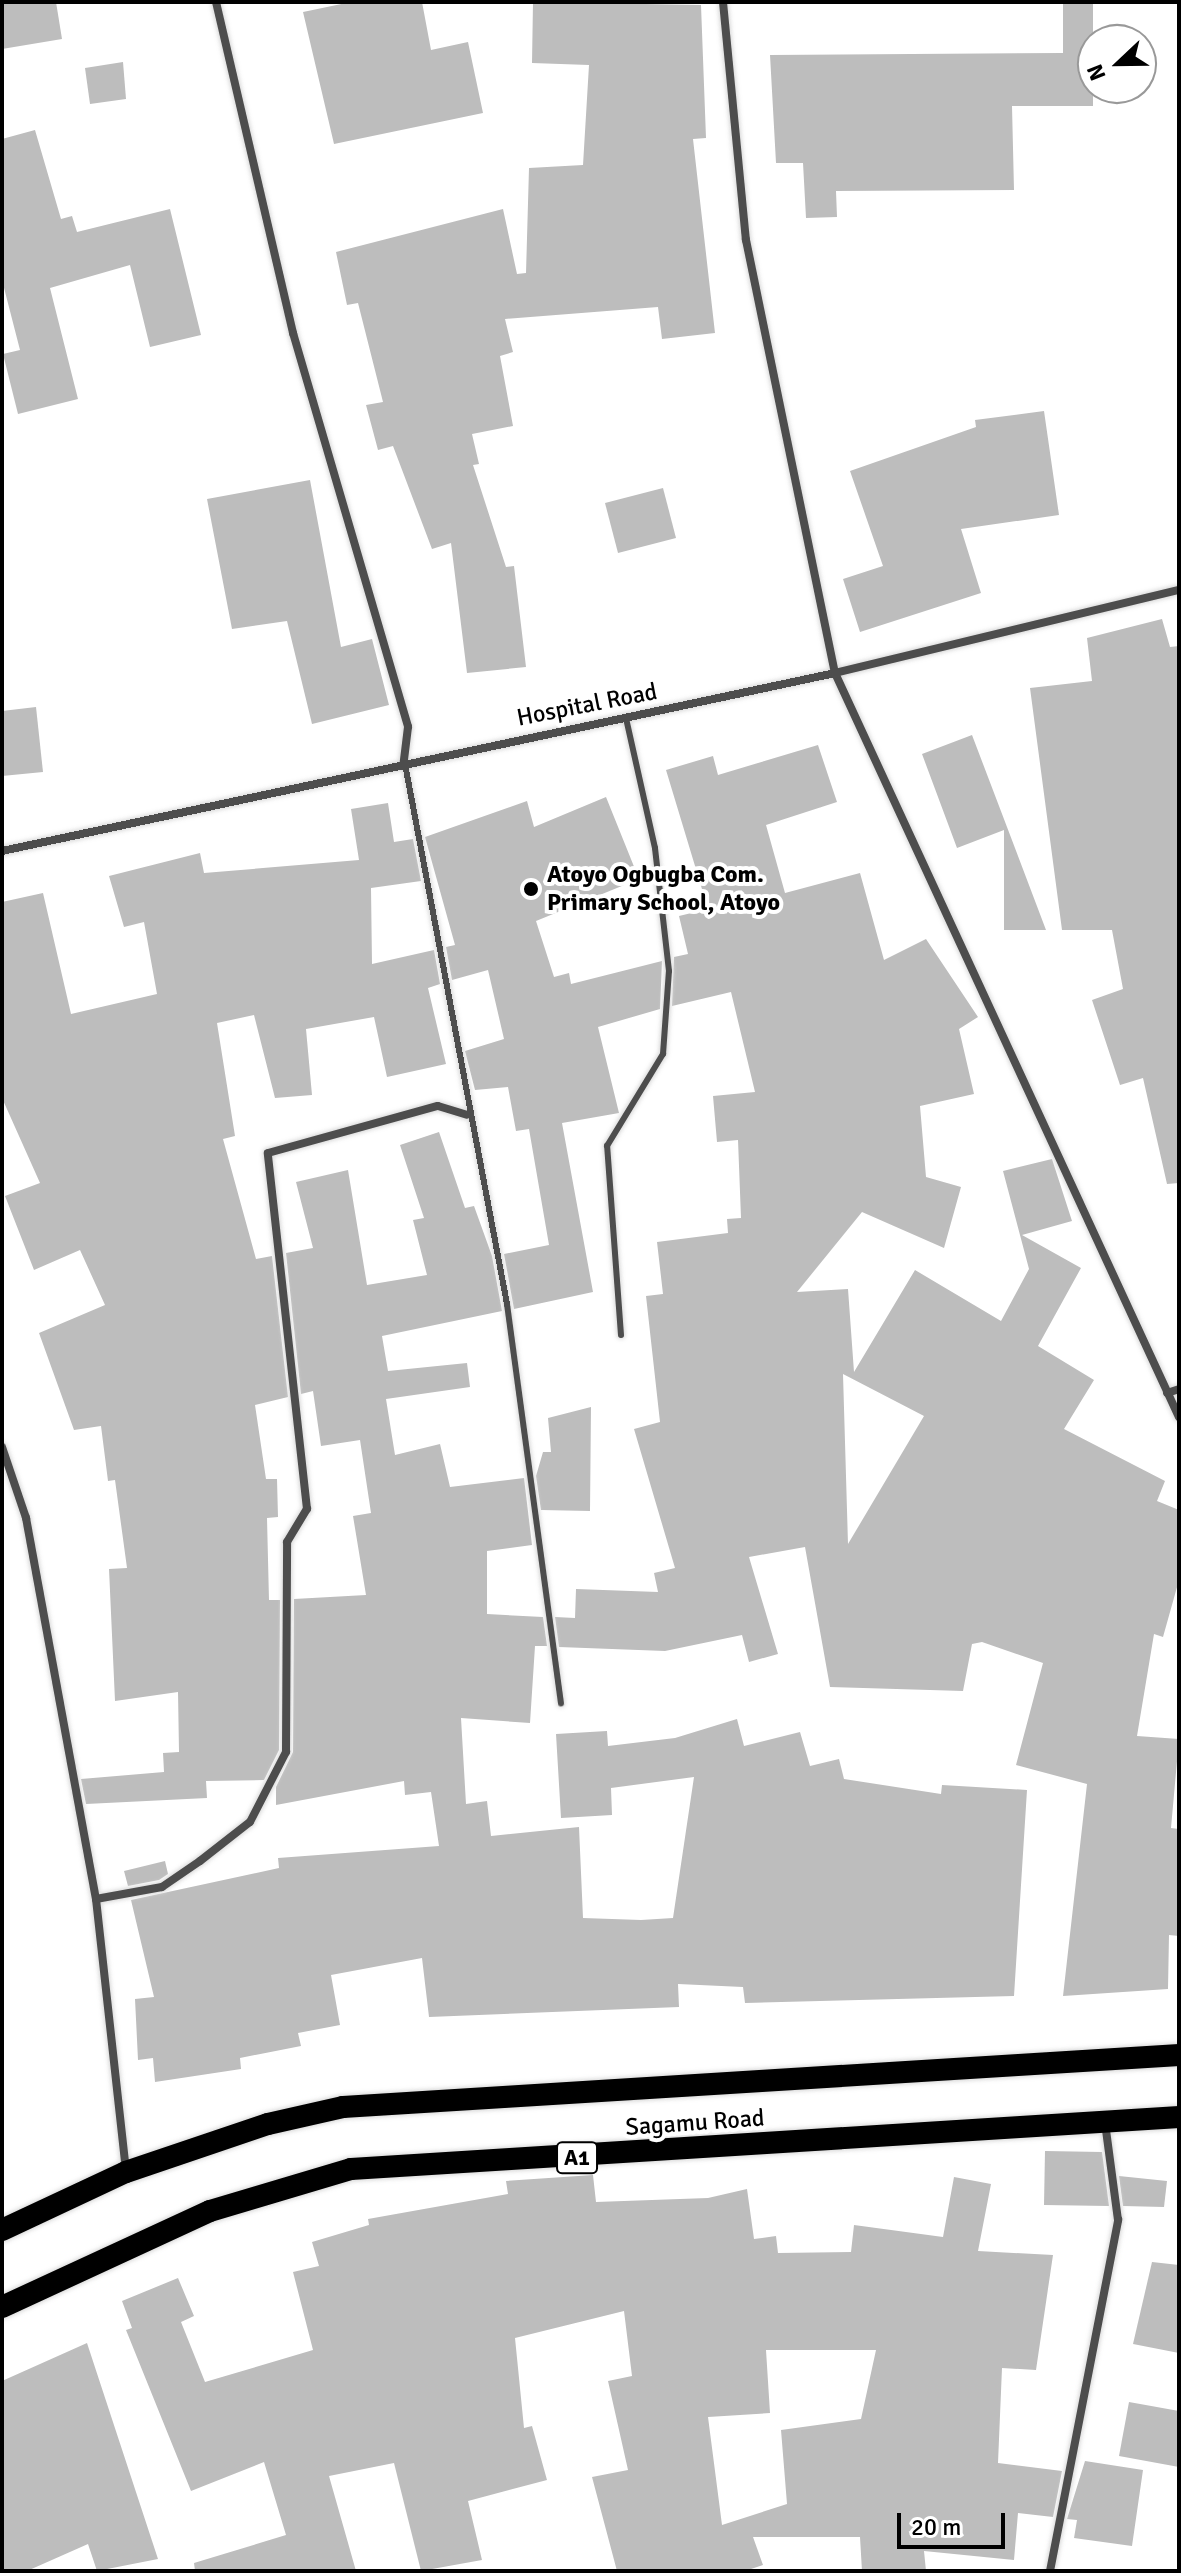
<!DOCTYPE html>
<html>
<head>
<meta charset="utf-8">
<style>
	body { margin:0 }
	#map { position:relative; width:1181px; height:2573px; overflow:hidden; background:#fff; font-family:Signika,sans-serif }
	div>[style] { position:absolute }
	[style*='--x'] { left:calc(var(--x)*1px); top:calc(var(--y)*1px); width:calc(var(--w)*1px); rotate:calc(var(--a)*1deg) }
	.building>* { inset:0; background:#bdbdbd }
	.roads { filter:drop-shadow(0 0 2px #dbdbdb) drop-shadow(0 0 2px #dbdbdb) }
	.service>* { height:6px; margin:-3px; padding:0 3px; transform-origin:3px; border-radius:3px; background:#4d4d4d }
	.minor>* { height:8px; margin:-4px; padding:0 4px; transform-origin:4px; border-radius:4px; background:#4d4d4d }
	.trunk>* { height:22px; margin:-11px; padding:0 11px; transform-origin:11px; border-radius:11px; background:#000 }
	.dots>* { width:22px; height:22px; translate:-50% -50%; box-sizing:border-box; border:4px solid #fff; border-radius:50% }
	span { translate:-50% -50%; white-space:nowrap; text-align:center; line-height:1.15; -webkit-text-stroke:8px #fff; paint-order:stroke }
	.shield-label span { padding:2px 6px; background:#fff; border:2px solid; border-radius:6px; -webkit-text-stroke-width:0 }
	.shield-label { font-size:22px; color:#000; font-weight:700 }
	.street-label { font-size:24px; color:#000 }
	.poi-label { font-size:24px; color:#000; font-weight:700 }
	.left { translate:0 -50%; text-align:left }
	.frame { position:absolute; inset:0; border:4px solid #000; pointer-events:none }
	.north { position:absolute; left:1077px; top:24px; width:80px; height:80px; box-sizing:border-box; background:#fff; border:2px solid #999; border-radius:50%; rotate:248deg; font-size:22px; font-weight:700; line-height:32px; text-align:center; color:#000 }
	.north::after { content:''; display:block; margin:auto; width:28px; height:36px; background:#000; clip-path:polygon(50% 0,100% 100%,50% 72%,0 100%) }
	.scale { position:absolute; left:897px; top:2513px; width:108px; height:36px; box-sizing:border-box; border:4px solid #000; border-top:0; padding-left:10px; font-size:24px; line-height:28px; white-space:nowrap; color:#000; -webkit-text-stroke:6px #fff; paint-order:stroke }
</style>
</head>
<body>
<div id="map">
	<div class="building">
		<i style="clip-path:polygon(2px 2px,56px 2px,62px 39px,2px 49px)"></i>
		<i style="clip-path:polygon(351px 2px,422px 2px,431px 50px,468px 42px,483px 113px,334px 144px,303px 12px)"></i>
		<i style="clip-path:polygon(533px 2px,701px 5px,706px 138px,693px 139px,715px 333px,662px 339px,658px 307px,505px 319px,513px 352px,500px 356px,513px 426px,472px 434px,479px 464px,473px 465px,506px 567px,514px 566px,526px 667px,467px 673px,451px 543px,432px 549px,393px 446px,378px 450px,366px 405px,383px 402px,358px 303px,347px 305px,336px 252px,503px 209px,517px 274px,526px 273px,529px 168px,583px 165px,589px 65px,532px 63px)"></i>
		<i style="clip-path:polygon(1063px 2px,1093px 2px,1093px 106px,1012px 106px,1014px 190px,836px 191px,837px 217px,806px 218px,803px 163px,776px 163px,770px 55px,1063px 53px)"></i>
		<i style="clip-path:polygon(123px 62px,126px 99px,90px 104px,85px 68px)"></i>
		<i style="clip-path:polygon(35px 130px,61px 219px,72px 216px,77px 232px,170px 209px,201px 335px,150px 347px,130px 265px,50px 288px,78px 399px,18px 414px,3px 354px,20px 350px,2px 280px,2px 139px)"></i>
		<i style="clip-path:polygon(1044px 411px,1059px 515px,961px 529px,981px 593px,860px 632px,843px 579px,883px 566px,850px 471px,976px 427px,975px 420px)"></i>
		<i style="clip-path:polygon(310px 480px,341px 647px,372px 639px,389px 705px,312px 724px,287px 621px,232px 629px,207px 499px)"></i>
		<i style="clip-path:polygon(663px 488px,676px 538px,618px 553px,605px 503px)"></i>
		<i style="clip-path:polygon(1162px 619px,1170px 647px,1179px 646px,1179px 1183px,1167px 1184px,1143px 1078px,1120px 1085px,1092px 1000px,1123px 989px,1112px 930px,1062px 930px,1030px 688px,1092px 681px,1087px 638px)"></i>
		<i style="clip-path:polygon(36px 707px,43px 772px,2px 776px,2px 711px)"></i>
		<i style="clip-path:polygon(972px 735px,1007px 827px,1046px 930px,1004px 930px,1004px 830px,957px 848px,922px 754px)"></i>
		<i style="clip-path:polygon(evenodd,818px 745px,837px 802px,766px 825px,785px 893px,860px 873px,884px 960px,926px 939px,978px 1017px,959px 1029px,974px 1094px,920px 1106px,926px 1177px,961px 1187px,944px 1248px,862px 1212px,797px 1292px,848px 1289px,854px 1372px,915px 1270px,1001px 1321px,1029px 1269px,1003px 1171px,1052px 1159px,1072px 1221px,1022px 1235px,1081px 1268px,1038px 1346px,1094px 1380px,1064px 1429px,1165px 1481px,1157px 1501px,1179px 1510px,1179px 1580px,1163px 1637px,1154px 1634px,1137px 1736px,1179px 1739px,1171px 1828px,1179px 1829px,1179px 1936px,1169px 1935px,1168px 1989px,1063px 1996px,1087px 1784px,1016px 1765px,1043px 1663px,982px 1642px,972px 1644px,963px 1691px,830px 1687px,805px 1547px,749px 1557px,778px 1654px,749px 1662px,742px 1635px,665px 1651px,559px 1647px,555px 1617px,575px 1618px,576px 1589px,658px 1592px,654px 1573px,675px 1568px,634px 1429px,660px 1422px,646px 1296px,663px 1294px,657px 1242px,728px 1233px,727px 1219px,741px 1218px,738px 1140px,717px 1142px,713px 1096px,755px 1092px,731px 992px,672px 1006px,674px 957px,688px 954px,679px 916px,708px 909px,666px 770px,713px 756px,718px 775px,818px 745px,843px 1374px,924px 1416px,848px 1544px,843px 1374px)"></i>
		<i style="clip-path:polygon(606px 797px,639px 879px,536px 921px,554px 977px,569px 973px,571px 984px,662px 961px,660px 1009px,598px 1027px,619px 1113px,562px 1123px,593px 1292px,514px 1309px,504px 1254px,549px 1245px,529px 1129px,516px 1131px,508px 1087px,475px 1090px,465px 1051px,504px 1039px,488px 970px,452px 980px,446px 947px,455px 945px,425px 837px,527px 801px,534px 827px)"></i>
		<i style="clip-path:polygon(388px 803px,394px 842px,413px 839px,421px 881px,371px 888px,372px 964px,434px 950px,440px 984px,428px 988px,446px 1064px,387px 1077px,374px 1017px,306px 1029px,312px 1095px,275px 1098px,254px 1015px,217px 1023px,235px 1136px,223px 1139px,256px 1259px,272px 1256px,288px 1397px,255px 1405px,266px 1479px,277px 1479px,278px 1517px,267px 1518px,269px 1600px,280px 1600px,279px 1750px,264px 1780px,206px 1781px,207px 1798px,86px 1804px,81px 1779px,164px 1772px,163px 1753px,179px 1752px,178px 1692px,115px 1701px,109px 1569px,127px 1568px,115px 1480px,108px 1481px,101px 1426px,74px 1430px,39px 1333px,105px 1305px,80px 1250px,34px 1270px,5px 1196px,40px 1183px,2px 1098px,2px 902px,43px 893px,71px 1014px,157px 994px,144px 922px,124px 927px,109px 876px,200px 853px,204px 873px,359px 860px,351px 809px)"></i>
		<i style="clip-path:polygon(439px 1132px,465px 1208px,474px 1206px,492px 1256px,502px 1311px,382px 1336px,388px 1371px,467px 1363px,470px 1387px,386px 1399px,395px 1455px,440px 1444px,450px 1487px,524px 1478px,532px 1545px,487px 1551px,487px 1614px,543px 1617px,547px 1646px,535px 1646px,530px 1723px,461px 1718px,466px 1804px,487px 1801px,491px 1836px,579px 1827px,583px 1918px,641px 1920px,673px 1918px,694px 1777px,611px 1788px,612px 1815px,561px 1818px,556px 1734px,607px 1731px,608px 1746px,675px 1738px,737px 1719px,744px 1746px,800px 1732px,810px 1766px,839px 1759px,844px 1779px,941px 1794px,942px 1785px,1027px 1790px,1014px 1996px,745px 2003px,743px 1987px,678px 1984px,679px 2007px,429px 2017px,422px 1958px,331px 1975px,340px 2025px,298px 2033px,301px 2046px,240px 2058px,241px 2069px,155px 2082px,153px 2058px,138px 2060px,135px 1999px,154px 1997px,131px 1900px,279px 1868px,278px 1858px,439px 1846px,431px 1792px,405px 1795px,404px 1781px,276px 1805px,276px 1787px,293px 1752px,294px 1599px,366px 1595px,353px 1516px,371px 1513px,360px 1440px,321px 1446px,313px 1391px,301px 1394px,286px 1253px,313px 1248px,296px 1182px,348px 1170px,367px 1285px,427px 1275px,413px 1220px,424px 1218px,400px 1145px)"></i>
		<i style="clip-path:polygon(591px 1407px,590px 1511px,541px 1510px,536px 1476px,543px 1452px,551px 1452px,548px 1418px)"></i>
		<i style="clip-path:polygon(165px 1861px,168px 1874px,159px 1880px,128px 1886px,124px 1871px)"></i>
		<i style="clip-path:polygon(1045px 2151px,1102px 2152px,1109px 2206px,1044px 2205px)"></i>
		<i style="clip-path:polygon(evenodd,593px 2175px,596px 2202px,708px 2198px,747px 2189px,754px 2239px,776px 2236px,778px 2253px,851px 2252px,854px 2225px,943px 2237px,954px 2177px,991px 2184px,978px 2251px,1053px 2255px,1036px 2370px,1002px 2368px,998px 2463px,1062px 2471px,1053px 2517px,1018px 2513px,1014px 2560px,924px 2551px,926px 2571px,862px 2571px,860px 2537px,753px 2537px,763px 2565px,745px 2571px,617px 2571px,592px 2477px,628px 2470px,608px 2381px,632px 2376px,624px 2311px,515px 2338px,524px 2428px,532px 2426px,547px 2480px,468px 2501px,482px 2560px,421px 2571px,394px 2463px,329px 2476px,356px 2571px,195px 2571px,194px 2563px,286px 2535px,264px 2462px,191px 2491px,126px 2330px,132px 2328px,122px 2301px,178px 2278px,194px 2316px,181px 2322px,205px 2382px,313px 2350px,293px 2272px,319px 2266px,312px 2242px,369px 2225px,368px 2219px,508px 2194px,506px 2181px,593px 2175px,766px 2350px,876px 2350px,861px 2419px,781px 2430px,787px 2504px,722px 2525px,708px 2417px,770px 2413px,766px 2350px)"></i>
		<i style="clip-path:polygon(1119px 2176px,1167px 2181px,1164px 2207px,1123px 2206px)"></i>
		<i style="clip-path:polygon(1152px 2262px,1179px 2265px,1179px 2353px,1133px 2344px)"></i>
		<i style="clip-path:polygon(87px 2343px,158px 2559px,97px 2571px,88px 2544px,27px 2571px,2px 2571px,2px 2381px)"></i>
		<i style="clip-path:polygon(1129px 2402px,1179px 2411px,1179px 2467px,1119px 2456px)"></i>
		<i style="clip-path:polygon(1085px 2461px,1143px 2470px,1132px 2546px,1074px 2538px,1077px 2520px,1067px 2519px)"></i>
	</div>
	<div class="roads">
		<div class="service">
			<i style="--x:405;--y:764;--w:550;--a:79.3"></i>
			<i style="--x:507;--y:1304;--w:403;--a:82.3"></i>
			<i style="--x:621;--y:1335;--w:190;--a:-94.2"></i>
			<i style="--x:607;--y:1146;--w:108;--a:-58.7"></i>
			<i style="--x:663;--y:1054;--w:83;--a:-85.9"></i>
			<i style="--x:669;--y:971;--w:124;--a:-96.5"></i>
			<i style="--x:655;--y:848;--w:133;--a:-102.6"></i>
		</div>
		<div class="minor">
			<i style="--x:216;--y:2;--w:340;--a:76.9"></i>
			<i style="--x:293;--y:333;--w:410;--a:73.7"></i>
			<i style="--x:408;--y:727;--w:35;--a:97"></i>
			<i style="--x:723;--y:2;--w:239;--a:84.5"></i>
			<i style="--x:746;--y:240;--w:442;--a:78.4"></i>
			<i style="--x:835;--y:673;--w:820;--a:65.19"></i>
			<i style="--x:2;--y:851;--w:852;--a:-12.06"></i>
			<i style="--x:835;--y:673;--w:354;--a:-13.6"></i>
			<i style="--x:1167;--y:1393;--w:13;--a:-18"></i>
			<i style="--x:2;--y:1447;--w:75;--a:71.3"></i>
			<i style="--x:26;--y:1518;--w:387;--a:79.6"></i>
			<i style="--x:96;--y:1899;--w:275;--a:83.7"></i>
			<i style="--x:96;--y:1899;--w:67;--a:-10.3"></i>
			<i style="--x:162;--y:1887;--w:46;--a:-34.4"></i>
			<i style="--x:200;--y:1861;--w:63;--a:-38"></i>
			<i style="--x:250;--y:1822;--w:79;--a:-62.8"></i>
			<i style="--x:286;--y:1752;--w:210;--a:-89.7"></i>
			<i style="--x:287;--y:1542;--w:39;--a:-59"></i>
			<i style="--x:307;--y:1509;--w:358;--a:-96.3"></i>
			<i style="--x:268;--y:1153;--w:176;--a:-15.5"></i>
			<i style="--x:438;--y:1106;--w:30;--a:17"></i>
			<i style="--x:1050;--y:2571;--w:358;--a:-79"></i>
			<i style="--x:1118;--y:2220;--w:98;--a:-97.6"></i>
		</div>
		<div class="trunk">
			<i style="--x:2;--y:2230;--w:137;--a:-25.1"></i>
			<i style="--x:126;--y:2172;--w:150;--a:-18.7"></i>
			<i style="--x:268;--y:2124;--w:77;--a:-12.8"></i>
			<i style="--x:343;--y:2107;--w:838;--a:-3.56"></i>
			<i style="--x:2;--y:2307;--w:229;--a:-24.8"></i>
			<i style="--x:210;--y:2211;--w:147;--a:-16.6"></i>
			<i style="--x:351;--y:2169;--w:830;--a:-3.59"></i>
		</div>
	</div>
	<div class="dots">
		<i style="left:531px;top:889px;background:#000"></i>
	</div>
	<div class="shield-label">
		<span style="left:577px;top:2158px">A1</span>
	</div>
	<div class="street-label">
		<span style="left:587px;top:705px;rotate:-11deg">Hospital Road</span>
		<span style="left:695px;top:2123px;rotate:-4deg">Sagamu Road</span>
	</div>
	<div class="poi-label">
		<span class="left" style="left:547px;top:889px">Atoyo Ogbugba Com.<br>Primary School, Atoyo</span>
	</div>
	<div class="frame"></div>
	<div class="north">N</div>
	<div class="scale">20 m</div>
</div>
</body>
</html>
